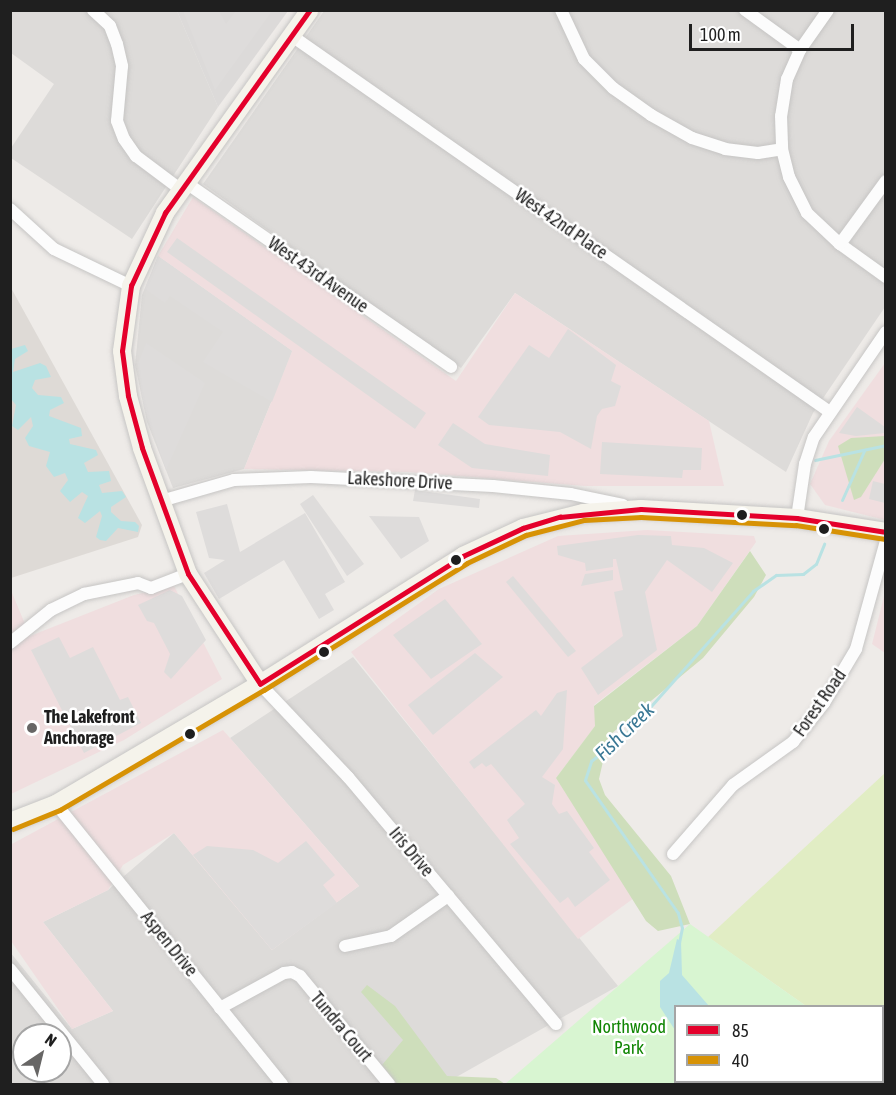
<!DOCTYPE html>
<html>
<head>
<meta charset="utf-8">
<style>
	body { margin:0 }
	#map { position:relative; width:896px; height:1095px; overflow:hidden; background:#eeebe8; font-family:"Asap Condensed",sans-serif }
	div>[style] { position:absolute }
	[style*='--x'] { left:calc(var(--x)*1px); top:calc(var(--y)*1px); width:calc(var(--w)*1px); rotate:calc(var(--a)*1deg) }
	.residential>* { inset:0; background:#dddbd9 }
	.commercial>* { inset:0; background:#f0dedf }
	.religious>* { inset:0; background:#dcdad9 }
	.airport>* { inset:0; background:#dedad6 }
	.grass>* { inset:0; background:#e1edc4 }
	.forest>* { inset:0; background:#cedebb }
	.park>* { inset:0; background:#d8f5d1 }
	.parking>* { inset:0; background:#dedcdb }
	.water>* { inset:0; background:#b9e2e3 }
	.stream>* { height:3px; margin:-1.5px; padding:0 1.5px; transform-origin:1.5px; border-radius:1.5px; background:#b9e2e3 }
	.roads { filter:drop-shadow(0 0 2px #c6c5c4) drop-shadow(0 0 2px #c6c5c4) }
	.street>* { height:12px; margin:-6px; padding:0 6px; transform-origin:6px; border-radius:6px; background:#fcfcfc }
	.secondary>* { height:18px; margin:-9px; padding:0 9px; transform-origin:9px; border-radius:9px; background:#f5f3eb }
	.bus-1>* { height:4.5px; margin:-2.25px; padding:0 2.25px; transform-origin:2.25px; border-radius:2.25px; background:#e4002b }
	.bus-2>* { height:4.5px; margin:-2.25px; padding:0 2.25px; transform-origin:2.25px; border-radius:2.25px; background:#d79205 }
	.dots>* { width:16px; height:16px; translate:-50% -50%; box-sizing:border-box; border:3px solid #fff; border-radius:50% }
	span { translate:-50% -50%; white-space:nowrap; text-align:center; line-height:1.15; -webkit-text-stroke:5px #fff; paint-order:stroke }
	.street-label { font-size:18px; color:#1f1f1f }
	.poi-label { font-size:18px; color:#1f1f1f; font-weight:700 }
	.left { translate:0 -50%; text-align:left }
	.park-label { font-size:18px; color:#118604 }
	.water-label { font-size:20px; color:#3a7895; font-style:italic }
	.frame { position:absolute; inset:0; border:12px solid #1f1f1f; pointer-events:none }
	.legend { position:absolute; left:674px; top:1005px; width:210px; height:78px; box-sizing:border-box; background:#fff; border:2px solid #a5a5a5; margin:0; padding:8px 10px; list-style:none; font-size:18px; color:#1f1f1f }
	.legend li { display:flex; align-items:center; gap:12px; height:30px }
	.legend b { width:30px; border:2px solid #a5a5a5 }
	.north { position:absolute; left:12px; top:1023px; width:60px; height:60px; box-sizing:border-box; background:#fff; border:2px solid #a5a5a5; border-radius:50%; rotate:35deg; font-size:16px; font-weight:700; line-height:24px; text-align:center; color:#1f1f1f }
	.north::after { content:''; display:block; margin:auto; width:21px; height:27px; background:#676665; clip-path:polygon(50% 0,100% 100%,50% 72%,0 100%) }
	.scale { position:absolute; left:689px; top:24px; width:165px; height:27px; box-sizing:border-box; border:3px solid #1f1f1f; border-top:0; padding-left:8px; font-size:18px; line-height:21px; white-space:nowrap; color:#1f1f1f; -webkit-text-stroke:4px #fff; paint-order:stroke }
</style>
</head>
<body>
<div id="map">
	<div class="residential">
		<i style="clip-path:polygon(11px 11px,177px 11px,218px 107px,132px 239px,11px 158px,11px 148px,54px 84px,11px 53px)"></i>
		<i style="clip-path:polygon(324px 11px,885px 11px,885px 307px,813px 413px,786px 472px,515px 293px,461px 368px,203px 184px)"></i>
		<i style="clip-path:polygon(158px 256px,292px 351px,244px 469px,173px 488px,147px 422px,135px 365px,142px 295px)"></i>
		<i style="clip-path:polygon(evenodd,353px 657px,618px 986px,444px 1084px,11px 1084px,10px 952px,72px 1029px,113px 1011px,43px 922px,108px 890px,174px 833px,272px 950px,359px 886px,230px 738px,353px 657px,24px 1035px,60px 1035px,60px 1071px,24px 1071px,24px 1035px)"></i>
	</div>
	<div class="commercial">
		<i style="clip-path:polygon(193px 197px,456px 381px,515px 293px,709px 421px,724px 486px,585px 486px,408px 472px,244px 469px,292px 351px,158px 256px)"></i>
		<i style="clip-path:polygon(885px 363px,885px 520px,825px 505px,810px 484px,829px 441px)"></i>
		<i style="clip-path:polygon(647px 530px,754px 536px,756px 542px,697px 626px,594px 705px,596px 725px,556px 778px,634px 898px,578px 939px,351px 652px,439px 589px,558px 536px)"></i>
		<i style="clip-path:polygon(174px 586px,222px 679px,124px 740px,11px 794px,10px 588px,30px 636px,134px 595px)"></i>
		<i style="clip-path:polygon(885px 592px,885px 653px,872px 644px)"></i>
		<i style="clip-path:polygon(223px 730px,359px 886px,272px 950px,174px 833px,123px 865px,108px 890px,43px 922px,113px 1011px,72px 1029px,11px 941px,10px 845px)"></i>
	</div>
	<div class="religious">
		<i style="clip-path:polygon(177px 11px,288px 11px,218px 107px)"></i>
	</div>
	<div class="airport">
		<i style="clip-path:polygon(10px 286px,142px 525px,138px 537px,11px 578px)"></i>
	</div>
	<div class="grass">
		<i style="clip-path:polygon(885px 773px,885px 1063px,882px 1006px,806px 1006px,708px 937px)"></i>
	</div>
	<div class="forest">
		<i style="clip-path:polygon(885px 436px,885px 459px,861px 497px,854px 500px,838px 446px,851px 438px)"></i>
		<i style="clip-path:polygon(750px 551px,766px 575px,754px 597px,703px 658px,611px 734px,604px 757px,599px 779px,605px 795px,671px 876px,690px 924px,658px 931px,646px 921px,556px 778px,595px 726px,594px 706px,697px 626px)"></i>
		<i style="clip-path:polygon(367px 985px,395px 1006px,447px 1076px,496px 1078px,505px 1084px,397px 1084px,382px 1065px,403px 1040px,361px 992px)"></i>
	</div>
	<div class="park">
		<i style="clip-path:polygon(690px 924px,806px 1006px,676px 1006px,676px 1082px,882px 1082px,883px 1060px,885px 1084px,505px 1084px)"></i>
	</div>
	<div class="parking">
		<i style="clip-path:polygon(183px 11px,219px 11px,226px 24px,236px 11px,272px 11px,215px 90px)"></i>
		<i style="clip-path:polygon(177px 238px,426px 413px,415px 429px,167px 252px)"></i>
		<i style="clip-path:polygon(158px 256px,292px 351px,272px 402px,203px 362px,223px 332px,170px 296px,165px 303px,145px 289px)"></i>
		<i style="clip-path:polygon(568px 329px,616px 365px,611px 381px,621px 386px,615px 406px,602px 409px,597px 416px,591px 449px,560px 432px,489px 425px,478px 417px,529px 345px,549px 358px)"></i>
		<i style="clip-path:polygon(146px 343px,205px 383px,166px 470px,144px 407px,138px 364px)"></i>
		<i style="clip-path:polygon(857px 407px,885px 427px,885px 433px,856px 436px,839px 433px)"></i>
		<i style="clip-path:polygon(453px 423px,485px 444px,550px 455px,548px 476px,472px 468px,438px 445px)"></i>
		<i style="clip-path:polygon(602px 442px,702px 448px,701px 470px,683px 470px,682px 478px,600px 474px)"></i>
		<i style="clip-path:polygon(873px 481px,885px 484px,885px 503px,869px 499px)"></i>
		<i style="clip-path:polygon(415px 490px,480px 499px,479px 508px,413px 501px)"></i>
		<i style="clip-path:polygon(313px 495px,364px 564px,347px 576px,300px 504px)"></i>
		<i style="clip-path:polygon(227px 504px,240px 552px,305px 513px,345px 582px,325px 594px,334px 610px,319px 619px,284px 560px,219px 599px,204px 573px,225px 560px,209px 558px,196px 512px)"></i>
		<i style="clip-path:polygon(369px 516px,419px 517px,429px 541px,401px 559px)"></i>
		<i style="clip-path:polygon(638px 535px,671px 536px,672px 545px,704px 548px,733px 563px,712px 592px,667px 560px,645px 592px,657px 650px,598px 695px,581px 668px,623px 636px,614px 592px,623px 590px,616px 559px,613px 559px,613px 567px,586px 571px,585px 563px,558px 555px,557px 546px)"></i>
		<i style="clip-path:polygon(613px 570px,613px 580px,581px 586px,585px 574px)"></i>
		<i style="clip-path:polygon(513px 576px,576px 651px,568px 657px,506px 582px)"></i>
		<i style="clip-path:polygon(170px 590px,182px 596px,206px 640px,171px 679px,164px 672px,170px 654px,154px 623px,147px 621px,138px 605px)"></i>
		<i style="clip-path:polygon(445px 599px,482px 644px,431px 679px,393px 635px)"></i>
		<i style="clip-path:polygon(59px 637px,70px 658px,93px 647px,120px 700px,128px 697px,141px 723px,84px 753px,31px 650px)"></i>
		<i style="clip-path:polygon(475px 653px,503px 677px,433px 735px,408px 705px)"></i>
		<i style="clip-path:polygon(567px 690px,563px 749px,542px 777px,555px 785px,552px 804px,559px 814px,567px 811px,594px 848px,589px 852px,610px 880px,575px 907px,568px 897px,560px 903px,510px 844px,519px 838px,507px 820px,525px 804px,491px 764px,486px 767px,482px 763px,474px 769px,469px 762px,536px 710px,541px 716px,557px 693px)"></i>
		<i style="clip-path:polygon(306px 841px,335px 875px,323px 885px,337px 903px,272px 950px,193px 855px,207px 846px,253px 850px,278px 863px)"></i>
	</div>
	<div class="water">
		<i style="clip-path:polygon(25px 345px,28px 351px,15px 359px,13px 372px,40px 363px,46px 366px,51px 377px,35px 380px,32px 388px,38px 395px,61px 397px,64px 403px,50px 410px,49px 416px,81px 428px,82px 436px,69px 439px,70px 444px,96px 450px,98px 455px,84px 463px,88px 472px,109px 471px,111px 481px,99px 485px,102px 493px,122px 491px,126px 497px,111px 507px,111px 512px,121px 521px,135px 522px,139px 526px,138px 532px,118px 528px,106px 541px,100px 540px,96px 537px,102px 516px,100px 511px,85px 523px,78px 518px,88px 496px,82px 492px,70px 502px,60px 491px,68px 480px,65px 473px,54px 477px,46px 466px,50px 452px,29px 446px,25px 438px,33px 426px,31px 417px,18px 430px,12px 426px,16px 405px,11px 399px,11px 349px)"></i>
		<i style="clip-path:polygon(677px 939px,681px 941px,682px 975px,709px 1006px,676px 1006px,675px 1030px,660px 1007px,660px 981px,669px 973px)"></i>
	</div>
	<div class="stream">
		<i style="--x:815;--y:460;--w:73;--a:-11.9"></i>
		<i style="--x:842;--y:500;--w:54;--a:-65.8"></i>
		<i style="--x:679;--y:943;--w:15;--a:-79"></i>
		<i style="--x:682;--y:928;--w:16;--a:-105"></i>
		<i style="--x:678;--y:913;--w:162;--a:-125"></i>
		<i style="--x:585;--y:780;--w:20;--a:-72"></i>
		<i style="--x:591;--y:761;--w:46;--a:-37.9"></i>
		<i style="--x:627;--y:733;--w:190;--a:-48.4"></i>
		<i style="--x:753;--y:591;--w:28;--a:-35"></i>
		<i style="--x:776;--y:575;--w:27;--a:-2"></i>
		<i style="--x:803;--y:574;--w:16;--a:-38"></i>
		<i style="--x:816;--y:564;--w:22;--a:-68"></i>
	</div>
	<div class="roads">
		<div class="street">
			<i style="--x:93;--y:10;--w:23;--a:43"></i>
			<i style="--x:110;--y:26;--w:19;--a:69"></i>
			<i style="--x:117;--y:44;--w:23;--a:77"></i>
			<i style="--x:122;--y:66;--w:55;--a:95.2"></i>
			<i style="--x:117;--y:121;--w:19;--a:69"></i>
			<i style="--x:124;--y:139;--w:21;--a:55"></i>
			<i style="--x:136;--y:156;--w:55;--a:36.9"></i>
			<i style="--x:561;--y:10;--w:54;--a:64.9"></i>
			<i style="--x:584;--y:59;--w:41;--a:45"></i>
			<i style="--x:613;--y:88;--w:47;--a:35.4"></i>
			<i style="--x:651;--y:115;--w:47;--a:29.3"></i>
			<i style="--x:692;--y:138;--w:35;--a:18"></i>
			<i style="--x:725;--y:149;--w:33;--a:7"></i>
			<i style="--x:758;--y:153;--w:24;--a:-9"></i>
			<i style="--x:745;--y:10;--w:68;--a:36"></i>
			<i style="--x:828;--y:10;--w:49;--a:125"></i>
			<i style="--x:800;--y:50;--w:32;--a:114"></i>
			<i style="--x:787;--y:79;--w:37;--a:99"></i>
			<i style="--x:781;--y:116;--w:33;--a:88"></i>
			<i style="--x:782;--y:149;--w:29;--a:76"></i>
			<i style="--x:789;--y:177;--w:40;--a:63.4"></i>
			<i style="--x:807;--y:213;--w:45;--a:43.2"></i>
			<i style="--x:840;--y:244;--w:57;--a:35.7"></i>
			<i style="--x:292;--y:36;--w:656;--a:34.95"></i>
			<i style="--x:185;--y:182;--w:324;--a:34.8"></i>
			<i style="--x:10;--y:209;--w:59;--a:42.3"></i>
			<i style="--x:54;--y:249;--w:85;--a:25.7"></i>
			<i style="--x:840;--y:244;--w:78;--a:-53.9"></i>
			<i style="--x:161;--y:501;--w:76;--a:-16"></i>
			<i style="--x:234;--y:480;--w:77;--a:-2.2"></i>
			<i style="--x:311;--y:477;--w:182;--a:2.8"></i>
			<i style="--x:493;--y:486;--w:78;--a:5.9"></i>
			<i style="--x:571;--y:494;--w:53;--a:11.9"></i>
			<i style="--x:797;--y:518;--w:55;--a:-81.6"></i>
			<i style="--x:805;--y:464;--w:28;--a:-72"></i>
			<i style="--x:814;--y:437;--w:127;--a:-55.6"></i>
			<i style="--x:10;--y:643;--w:53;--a:-38.8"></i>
			<i style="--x:51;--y:610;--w:37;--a:-26"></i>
			<i style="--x:84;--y:594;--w:55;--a:-11.5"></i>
			<i style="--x:138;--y:583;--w:14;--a:21"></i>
			<i style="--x:151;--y:588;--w:40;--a:-21"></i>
			<i style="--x:260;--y:684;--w:128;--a:46.6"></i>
			<i style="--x:348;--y:777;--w:323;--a:49.9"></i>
			<i style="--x:56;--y:804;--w:360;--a:51.1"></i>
			<i style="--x:673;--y:854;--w:91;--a:-49"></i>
			<i style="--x:733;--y:785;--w:74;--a:-35.6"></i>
			<i style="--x:793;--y:742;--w:50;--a:-51.5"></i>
			<i style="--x:824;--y:703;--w:63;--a:-59.3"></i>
			<i style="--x:856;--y:649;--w:112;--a:-74.5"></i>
			<i style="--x:345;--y:946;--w:47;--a:-12.3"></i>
			<i style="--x:391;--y:936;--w:70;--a:-35.1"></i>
			<i style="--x:10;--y:969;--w:148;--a:51"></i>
			<i style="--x:220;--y:1008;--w:73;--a:-28.7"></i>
			<i style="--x:284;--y:973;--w:8;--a:-7"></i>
			<i style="--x:292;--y:972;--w:9;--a:27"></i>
			<i style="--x:300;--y:976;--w:140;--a:50.5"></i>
		</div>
		<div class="secondary">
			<i style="--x:260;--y:684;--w:131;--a:-123.2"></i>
			<i style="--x:188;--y:574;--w:134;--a:-110.1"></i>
			<i style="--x:142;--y:448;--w:54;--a:-105.1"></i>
			<i style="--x:128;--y:396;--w:45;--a:-97.6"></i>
			<i style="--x:122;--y:351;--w:66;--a:-82.1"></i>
			<i style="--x:131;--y:286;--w:81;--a:-65"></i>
			<i style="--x:165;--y:213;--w:249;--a:-54.5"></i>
			<i style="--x:10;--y:822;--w:49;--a:-21.4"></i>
			<i style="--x:56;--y:804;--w:237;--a:-30.5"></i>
			<i style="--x:260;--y:684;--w:240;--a:-32.2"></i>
			<i style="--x:463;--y:556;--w:66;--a:-25"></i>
			<i style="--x:523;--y:528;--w:62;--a:-14"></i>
			<i style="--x:583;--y:513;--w:58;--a:-3.9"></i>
			<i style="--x:641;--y:509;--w:156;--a:3.3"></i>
			<i style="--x:797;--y:518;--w:90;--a:8.9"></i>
		</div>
	</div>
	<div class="bus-1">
		<i style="--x:260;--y:684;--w:131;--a:-123.2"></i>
		<i style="--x:188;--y:574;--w:134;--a:-110.1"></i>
		<i style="--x:142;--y:448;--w:54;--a:-105.1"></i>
		<i style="--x:128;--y:396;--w:45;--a:-97.6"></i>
		<i style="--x:122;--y:351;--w:66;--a:-82.1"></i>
		<i style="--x:131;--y:286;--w:81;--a:-65"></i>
		<i style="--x:165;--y:213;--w:249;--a:-54.5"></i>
		<i style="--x:260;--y:684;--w:240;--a:-32.2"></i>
		<i style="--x:463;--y:556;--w:66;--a:-25"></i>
		<i style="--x:523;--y:528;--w:39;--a:-17"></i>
		<i style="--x:560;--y:517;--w:81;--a:-5.6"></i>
		<i style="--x:641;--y:509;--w:156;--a:3.3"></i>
		<i style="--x:797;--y:518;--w:90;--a:8.9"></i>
	</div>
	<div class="bus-2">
		<i style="--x:13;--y:829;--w:51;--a:-22"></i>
		<i style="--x:60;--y:810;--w:237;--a:-30.5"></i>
		<i style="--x:264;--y:690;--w:239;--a:-32"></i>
		<i style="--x:467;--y:563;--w:65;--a:-25.4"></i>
		<i style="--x:526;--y:535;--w:60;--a:-14.5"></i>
		<i style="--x:584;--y:520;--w:57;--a:-3"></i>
		<i style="--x:641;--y:517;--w:155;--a:3"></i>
		<i style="--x:796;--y:525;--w:90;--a:8.9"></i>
	</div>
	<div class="dots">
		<i style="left:742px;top:515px;background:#1f1f1f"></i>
		<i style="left:824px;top:529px;background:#1f1f1f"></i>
		<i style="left:456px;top:560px;background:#1f1f1f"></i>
		<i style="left:324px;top:652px;background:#1f1f1f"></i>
		<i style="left:32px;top:728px;background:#676665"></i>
		<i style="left:190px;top:734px;background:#1f1f1f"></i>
	</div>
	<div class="street-label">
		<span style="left:561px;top:224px;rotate:35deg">West 42nd Place</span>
		<span style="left:318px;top:275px;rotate:35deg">West 43rd Avenue</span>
		<span style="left:400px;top:481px;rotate:3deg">Lakeshore Drive</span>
		<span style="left:820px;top:703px;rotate:-55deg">Forest Road</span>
		<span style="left:411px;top:852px;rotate:50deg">Iris Drive</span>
		<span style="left:169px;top:944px;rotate:51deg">Aspen Drive</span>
		<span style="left:341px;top:1027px;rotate:50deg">Tundra Court</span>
	</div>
	<div class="poi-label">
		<span class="left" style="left:44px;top:728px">The Lakefront<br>Anchorage</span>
	</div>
	<div class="park-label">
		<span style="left:629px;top:1038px">Northwood<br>Park</span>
	</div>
	<div class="water-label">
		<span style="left:624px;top:731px;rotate:-44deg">Fish Creek</span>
	</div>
	<div class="frame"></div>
	<ul class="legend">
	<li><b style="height:8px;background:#e4002b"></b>85</li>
	<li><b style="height:8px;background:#d79205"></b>40</li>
	</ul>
	<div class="north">N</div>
	<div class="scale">100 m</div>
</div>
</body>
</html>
